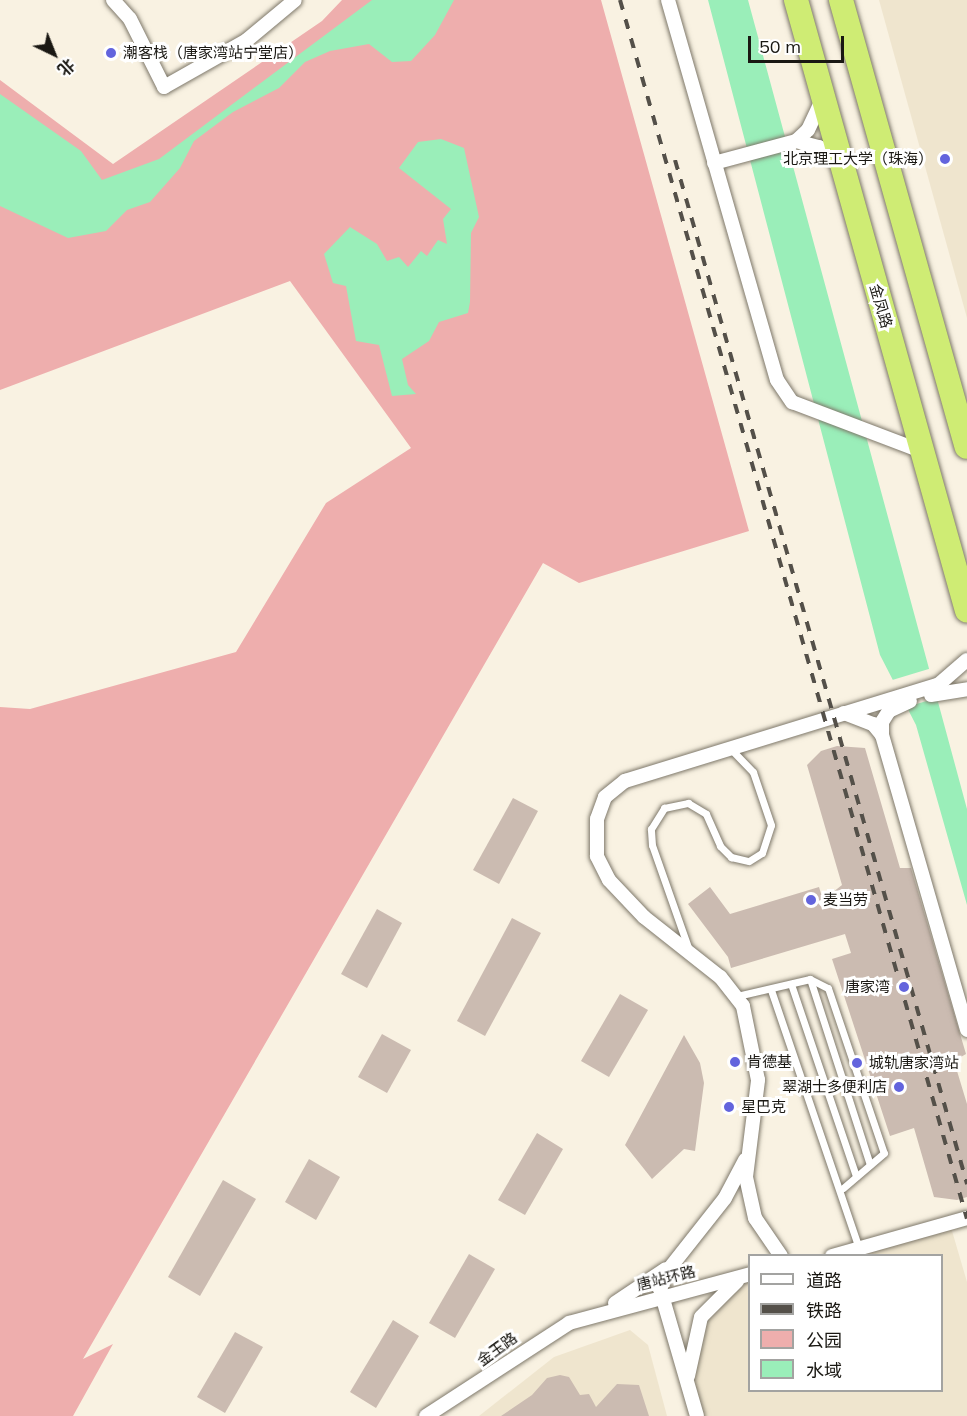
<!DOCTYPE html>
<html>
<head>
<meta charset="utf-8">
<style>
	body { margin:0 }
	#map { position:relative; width:967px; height:1416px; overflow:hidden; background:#f9f2e2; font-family:Mulish,"Noto Sans SC",sans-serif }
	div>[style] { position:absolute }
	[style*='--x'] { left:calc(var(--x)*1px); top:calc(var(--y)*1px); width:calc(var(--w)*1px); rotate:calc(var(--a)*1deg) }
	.built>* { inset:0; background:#efe5ce }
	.green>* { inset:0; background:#eeaead }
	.water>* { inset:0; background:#9aeeb9 }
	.pier>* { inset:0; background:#f9f2e2 }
	.building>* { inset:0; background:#cbbbb1 }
	.roads { filter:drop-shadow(0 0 2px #7e786a) drop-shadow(0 0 2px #7e786a) }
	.service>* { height:7px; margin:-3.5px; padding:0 3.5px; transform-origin:3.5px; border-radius:3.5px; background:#fff }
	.minor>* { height:14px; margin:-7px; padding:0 7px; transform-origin:7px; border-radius:7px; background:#fff }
	.trunk>* { height:24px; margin:-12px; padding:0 12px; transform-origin:12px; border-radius:12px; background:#cfec74 }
	.rail>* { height:4px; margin-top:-2px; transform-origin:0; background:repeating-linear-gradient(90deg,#545049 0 10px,transparent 0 20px) }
	.dots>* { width:16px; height:16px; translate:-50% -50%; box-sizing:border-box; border:3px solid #fff; border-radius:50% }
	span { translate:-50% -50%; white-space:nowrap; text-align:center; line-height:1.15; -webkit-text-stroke:6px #fff; paint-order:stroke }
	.poi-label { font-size:15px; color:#1a1813 }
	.left { translate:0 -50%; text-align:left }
	.right { translate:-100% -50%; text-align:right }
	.street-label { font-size:15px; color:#1a1813 }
	.legend { position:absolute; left:748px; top:1254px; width:195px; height:138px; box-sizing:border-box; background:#fff; border:2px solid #a3a3a1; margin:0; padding:8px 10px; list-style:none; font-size:18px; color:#1a1813 }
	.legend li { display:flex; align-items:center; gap:12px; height:30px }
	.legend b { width:30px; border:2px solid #a3a3a1 }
	.north { position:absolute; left:24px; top:24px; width:60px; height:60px; -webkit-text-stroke:4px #fff; paint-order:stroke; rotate:137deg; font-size:16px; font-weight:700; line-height:24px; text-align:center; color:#1a1813 }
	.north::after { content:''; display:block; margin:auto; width:21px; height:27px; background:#1a1813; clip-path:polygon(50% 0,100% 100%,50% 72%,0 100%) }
	.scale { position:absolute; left:748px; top:36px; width:96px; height:27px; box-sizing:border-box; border:3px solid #1a1813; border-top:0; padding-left:8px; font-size:18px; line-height:21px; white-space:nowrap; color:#1a1813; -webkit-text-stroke:4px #fff; paint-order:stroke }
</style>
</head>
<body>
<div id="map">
	<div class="built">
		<i style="clip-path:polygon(879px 0,967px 0,967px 318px)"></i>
		<i style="clip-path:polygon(950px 1224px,967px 1282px,967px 1416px,697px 1416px,689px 1365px,697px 1328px,749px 1275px,750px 1390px,942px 1390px,942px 1256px,827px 1255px)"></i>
		<i style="clip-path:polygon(630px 1330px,648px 1345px,667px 1416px,479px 1416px,554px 1357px)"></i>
	</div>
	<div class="green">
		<i style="clip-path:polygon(342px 0,601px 0,749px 531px,579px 583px,543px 563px,83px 1359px,113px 1344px,73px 1416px,0 1416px,0 707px,30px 709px,236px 652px,326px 503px,411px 448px,290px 281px,0 390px,0 80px,113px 164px,322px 21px)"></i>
	</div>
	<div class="water">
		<i style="clip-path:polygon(372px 0,454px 0,435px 35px,411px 61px,392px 62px,369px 44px,330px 51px,305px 62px,279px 88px,233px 112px,194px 141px,180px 168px,150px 202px,127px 210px,106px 231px,68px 238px,0 206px,0 94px,81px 151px,102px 180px,159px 159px)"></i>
		<i style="clip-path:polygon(708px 0,748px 0,967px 809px,967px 905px,916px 725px,880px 655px)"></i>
		<i style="clip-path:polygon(441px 139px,464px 148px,479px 217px,471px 233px,470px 302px,468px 313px,439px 322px,429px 341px,402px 359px,408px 385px,416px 394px,392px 396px,379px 345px,356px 341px,346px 286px,333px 283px,324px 254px,350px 227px,377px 244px,387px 261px,399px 257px,408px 267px,421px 251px,427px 256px,438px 240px,447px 244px,443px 219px,451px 209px,399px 168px,418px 142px)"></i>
	</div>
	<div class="pier">
		<i style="clip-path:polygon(932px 668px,940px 697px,903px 708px,889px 681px)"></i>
	</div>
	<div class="building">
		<i style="clip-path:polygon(837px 746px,865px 748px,900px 868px,911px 868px,966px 1054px,954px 1061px,967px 1104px,967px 1197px,957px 1200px,934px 1197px,914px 1128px,890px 1136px,832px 959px,851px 953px,845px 934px,731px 968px,728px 957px,688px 904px,710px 887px,730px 914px,819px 887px,823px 900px,842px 885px,807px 765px,821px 751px)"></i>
		<i style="clip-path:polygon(513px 798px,538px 811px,499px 884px,473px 870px)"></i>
		<i style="clip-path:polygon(377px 909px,402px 923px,367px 988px,341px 974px)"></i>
		<i style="clip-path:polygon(512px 918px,541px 933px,485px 1036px,457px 1021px)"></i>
		<i style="clip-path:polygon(620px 994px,648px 1010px,609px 1077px,581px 1061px)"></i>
		<i style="clip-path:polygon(382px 1034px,411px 1050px,387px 1093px,358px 1077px)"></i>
		<i style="clip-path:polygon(684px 1035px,700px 1063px,704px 1083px,695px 1151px,684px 1149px,652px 1179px,625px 1145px)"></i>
		<i style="clip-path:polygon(537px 1133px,563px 1149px,525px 1215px,498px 1200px)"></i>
		<i style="clip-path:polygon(309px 1159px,340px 1177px,316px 1220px,285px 1202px)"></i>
		<i style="clip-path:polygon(223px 1180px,256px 1199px,200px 1296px,168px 1277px)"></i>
		<i style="clip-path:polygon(469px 1254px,495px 1269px,455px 1338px,429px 1323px)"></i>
		<i style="clip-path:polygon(393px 1320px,419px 1336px,376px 1408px,350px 1392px)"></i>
		<i style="clip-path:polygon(235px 1332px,263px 1347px,225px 1413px,197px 1397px)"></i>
		<i style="clip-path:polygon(560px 1375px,569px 1377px,580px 1395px,589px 1394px,596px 1407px,617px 1384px,639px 1385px,649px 1416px,501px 1416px,532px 1395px,547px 1378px)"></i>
	</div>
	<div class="roads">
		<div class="service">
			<i style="--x:689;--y:950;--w:111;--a:-109.4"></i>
			<i style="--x:652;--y:845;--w:16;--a:-94"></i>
			<i style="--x:651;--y:829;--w:25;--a:-58"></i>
			<i style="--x:664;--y:808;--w:25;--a:-12"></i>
			<i style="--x:688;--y:803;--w:21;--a:31"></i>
			<i style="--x:706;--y:814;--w:35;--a:66"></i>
			<i style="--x:720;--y:846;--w:16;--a:45"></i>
			<i style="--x:731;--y:857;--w:18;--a:13"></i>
			<i style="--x:749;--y:861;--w:15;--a:-32"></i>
			<i style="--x:762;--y:853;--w:29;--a:-72"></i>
			<i style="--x:771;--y:825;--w:56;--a:-108.8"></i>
			<i style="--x:753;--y:772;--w:33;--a:-134"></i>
			<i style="--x:810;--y:979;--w:195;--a:72.1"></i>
			<i style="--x:791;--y:984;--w:203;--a:71.3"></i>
			<i style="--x:771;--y:990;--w:273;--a:71.2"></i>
			<i style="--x:737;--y:996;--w:75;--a:-13.1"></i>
			<i style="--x:810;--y:979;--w:20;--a:27"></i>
			<i style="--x:828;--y:988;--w:174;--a:71.3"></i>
			<i style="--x:884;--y:1153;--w:54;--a:139.5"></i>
		</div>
		<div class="minor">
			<i style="--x:113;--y:0;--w:25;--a:48"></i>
			<i style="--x:130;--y:19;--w:76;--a:63.4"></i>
			<i style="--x:164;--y:87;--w:95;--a:-29.5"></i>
			<i style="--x:247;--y:40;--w:62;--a:-39.8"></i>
			<i style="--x:668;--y:0;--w:395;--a:74"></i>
			<i style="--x:777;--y:380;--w:27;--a:56"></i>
			<i style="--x:792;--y:402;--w:138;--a:20.8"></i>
			<i style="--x:796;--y:141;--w:24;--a:15"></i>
			<i style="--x:819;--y:147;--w:28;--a:42"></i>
			<i style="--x:714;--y:163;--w:85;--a:-15"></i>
			<i style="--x:796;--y:141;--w:16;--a:-43"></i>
			<i style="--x:808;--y:130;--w:33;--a:-65"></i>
			<i style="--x:931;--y:695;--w:36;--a:-9"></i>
			<i style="--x:844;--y:713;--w:31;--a:21"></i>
			<i style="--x:873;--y:724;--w:14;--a:51"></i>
			<i style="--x:882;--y:735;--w:307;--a:73.9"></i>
			<i style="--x:882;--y:735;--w:13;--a:-90"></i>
			<i style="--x:882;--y:722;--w:13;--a:-58"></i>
			<i style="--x:889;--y:711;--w:23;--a:-25"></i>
			<i style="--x:781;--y:1256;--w:46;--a:-124.4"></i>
			<i style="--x:755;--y:1218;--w:42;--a:-102.4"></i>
			<i style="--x:746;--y:1177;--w:98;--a:-82.9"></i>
			<i style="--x:758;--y:1080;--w:76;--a:-101.5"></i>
			<i style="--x:743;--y:1006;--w:37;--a:-128"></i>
			<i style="--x:720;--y:977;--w:97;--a:-141.7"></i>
			<i style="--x:644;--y:917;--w:51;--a:-133.4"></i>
			<i style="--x:609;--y:880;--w:27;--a:-117"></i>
			<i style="--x:597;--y:856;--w:37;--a:-90"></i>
			<i style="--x:597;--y:819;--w:23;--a:-70"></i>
			<i style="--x:605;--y:797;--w:26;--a:-39"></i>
			<i style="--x:625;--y:781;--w:327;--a:-17.1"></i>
			<i style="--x:938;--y:685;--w:38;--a:-41"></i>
			<i style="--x:832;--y:1256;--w:140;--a:-15.7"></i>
			<i style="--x:615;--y:1303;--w:61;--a:-33.7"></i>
			<i style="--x:688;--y:1376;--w:60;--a:-77.6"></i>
			<i style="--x:701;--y:1317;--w:51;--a:-45"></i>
			<i style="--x:426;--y:1416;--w:171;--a:-33"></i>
			<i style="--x:569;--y:1323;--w:188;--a:-15.1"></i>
			<i style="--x:697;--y:1416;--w:132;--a:-106.2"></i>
			<i style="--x:660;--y:1289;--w:22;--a:-66"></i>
			<i style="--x:669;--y:1269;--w:90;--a:-51.7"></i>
			<i style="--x:725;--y:1198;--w:43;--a:-62.2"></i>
		</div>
		<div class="trunk">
			<i style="--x:796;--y:0;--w:634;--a:74.36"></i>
			<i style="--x:841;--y:0;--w:464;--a:74.3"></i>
		</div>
	</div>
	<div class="rail">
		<i style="--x:620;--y:0;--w:1267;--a:74.11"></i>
		<i style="--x:675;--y:160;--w:1065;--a:74.08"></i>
	</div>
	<div class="dots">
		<i style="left:111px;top:53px;background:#6364dd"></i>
		<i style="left:945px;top:159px;background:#6364dd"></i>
		<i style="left:811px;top:900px;background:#6364dd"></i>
		<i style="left:904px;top:987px;background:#6364dd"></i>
		<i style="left:735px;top:1062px;background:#6364dd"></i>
		<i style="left:857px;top:1063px;background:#6364dd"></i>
		<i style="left:899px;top:1087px;background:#6364dd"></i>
		<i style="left:729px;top:1107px;background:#6364dd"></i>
	</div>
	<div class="poi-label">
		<span class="left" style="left:123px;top:53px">潮客栈（唐家湾站宁堂店）</span>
		<span class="right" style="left:933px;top:159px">北京理工大学（珠海）</span>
		<span class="left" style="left:823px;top:900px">麦当劳</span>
		<span class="right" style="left:890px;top:987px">唐家湾</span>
		<span class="left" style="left:747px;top:1062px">肯德基</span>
		<span class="left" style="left:869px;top:1063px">城轨唐家湾站</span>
		<span class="right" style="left:887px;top:1087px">翠湖士多便利店</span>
		<span class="left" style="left:741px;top:1107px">星巴克</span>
	</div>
	<div class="street-label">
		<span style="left:881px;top:306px;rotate:74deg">金凤路</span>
		<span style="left:666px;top:1278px;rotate:-14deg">唐站环路</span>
		<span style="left:497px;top:1349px;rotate:-36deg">金玉路</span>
	</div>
	<ul class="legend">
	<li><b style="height:8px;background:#fff"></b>道路</li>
	<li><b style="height:8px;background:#545049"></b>铁路</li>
	<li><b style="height:16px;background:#eeaead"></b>公园</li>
	<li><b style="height:16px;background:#9aeeb9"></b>水域</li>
	</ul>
	<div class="north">北</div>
	<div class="scale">50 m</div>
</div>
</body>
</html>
